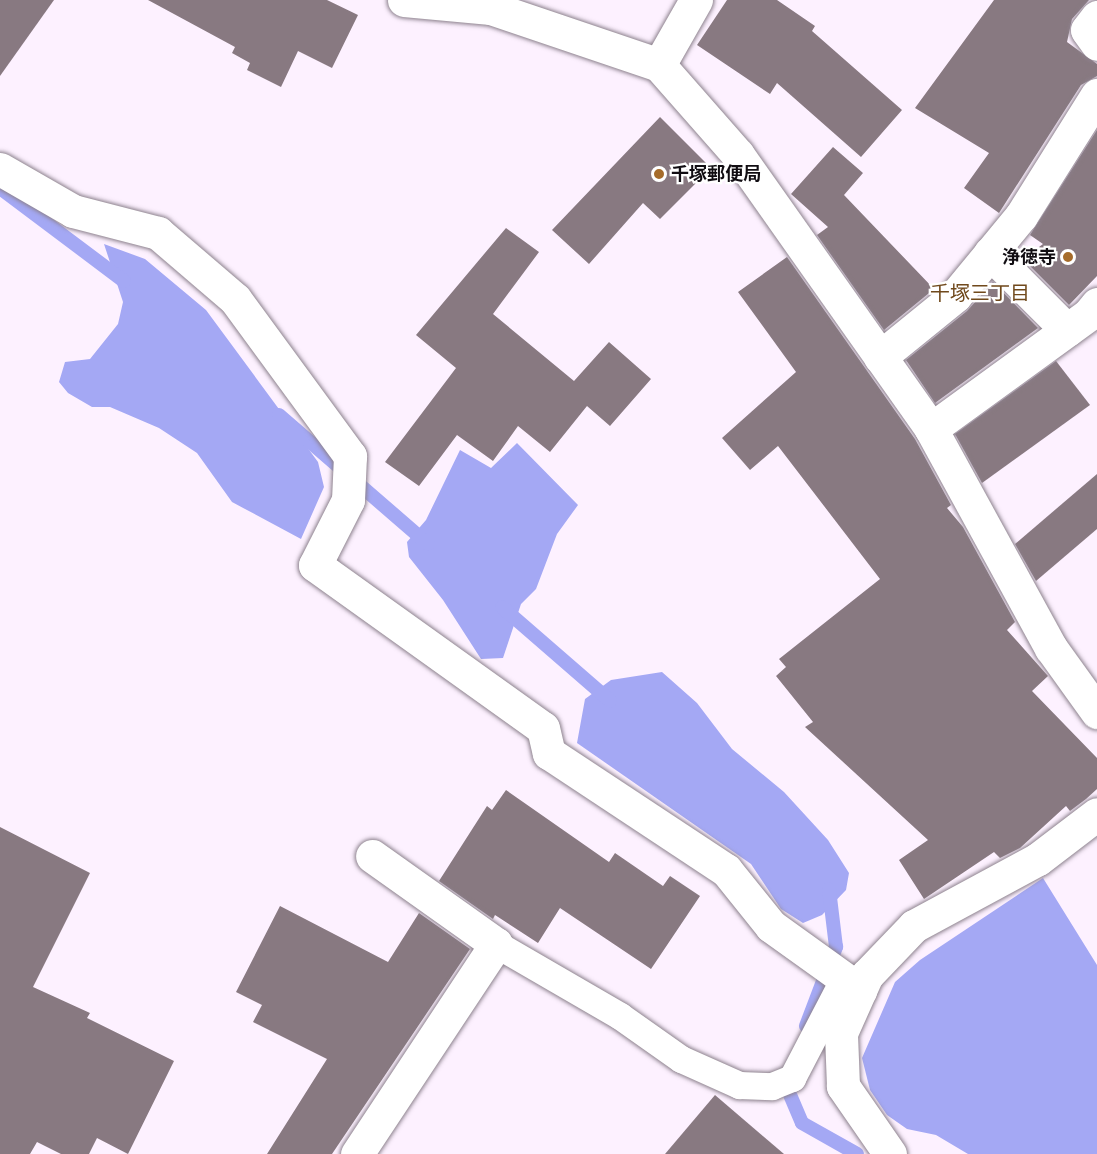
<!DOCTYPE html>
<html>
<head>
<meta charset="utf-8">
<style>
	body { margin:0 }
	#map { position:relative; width:1097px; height:1154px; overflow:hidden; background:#fdf1ff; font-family:Rubik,"Noto Sans JP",sans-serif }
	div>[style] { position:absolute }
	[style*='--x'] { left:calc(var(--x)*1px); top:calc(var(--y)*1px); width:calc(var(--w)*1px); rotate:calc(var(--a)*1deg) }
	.water>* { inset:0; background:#a4a8f4 }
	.stream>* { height:14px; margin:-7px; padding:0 7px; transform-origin:7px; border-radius:7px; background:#a4a8f4 }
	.building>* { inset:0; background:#887981 }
	.roads { filter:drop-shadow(0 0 2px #8d828e) drop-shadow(0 0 2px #8d828e) }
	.lane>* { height:27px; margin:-13.5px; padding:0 13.5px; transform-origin:13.5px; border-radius:13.5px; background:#fff }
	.street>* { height:33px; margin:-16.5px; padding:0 16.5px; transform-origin:16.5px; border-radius:16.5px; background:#fff }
	.dots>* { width:16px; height:16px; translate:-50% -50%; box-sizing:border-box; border:3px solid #fff; border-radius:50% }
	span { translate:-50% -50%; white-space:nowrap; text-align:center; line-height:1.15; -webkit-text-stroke:4.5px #fff; paint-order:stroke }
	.poi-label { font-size:18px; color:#110d12; font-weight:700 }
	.left { translate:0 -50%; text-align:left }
	.right { translate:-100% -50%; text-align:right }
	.neighbourhood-label { font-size:20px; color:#70491c }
</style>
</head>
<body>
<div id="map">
	<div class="water">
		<i style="clip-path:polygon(104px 244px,145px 259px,206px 310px,318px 462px,324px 487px,301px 539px,232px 502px,197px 453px,159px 428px,110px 407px,92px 407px,68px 393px,59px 382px,65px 362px,90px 359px,118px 324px,123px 302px)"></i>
		<i style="clip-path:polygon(517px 443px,578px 505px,557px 534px,536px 589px,521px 604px,503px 658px,481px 659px,443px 600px,409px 557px,407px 542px,426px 520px,460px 450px,491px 468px)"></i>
		<i style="clip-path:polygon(662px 672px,697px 703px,732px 749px,784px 792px,828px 840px,849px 873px,846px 890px,822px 915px,803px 923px,781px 909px,751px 864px,577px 743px,585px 699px,611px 680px)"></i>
		<i style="clip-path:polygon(1043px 878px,1097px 965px,1097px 1154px,968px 1154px,936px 1135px,907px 1129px,887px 1115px,870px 1090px,862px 1058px,895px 982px,920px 960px)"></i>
	</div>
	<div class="stream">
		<i style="--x:0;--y:188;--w:155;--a:36.9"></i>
		<i style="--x:279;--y:415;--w:197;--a:40.9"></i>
		<i style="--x:502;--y:607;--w:143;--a:41"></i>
		<i style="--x:806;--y:1026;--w:85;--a:-69.2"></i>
		<i style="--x:836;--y:947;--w:58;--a:-96.9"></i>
		<i style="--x:787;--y:1078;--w:5;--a:112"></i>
		<i style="--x:785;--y:1083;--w:43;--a:67"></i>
		<i style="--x:802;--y:1123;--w:63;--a:29.4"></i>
	</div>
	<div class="building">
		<i style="clip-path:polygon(0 0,54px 0,0 76px)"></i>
		<i style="clip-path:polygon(148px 0,327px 0,358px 15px,332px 68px,298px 51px,281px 87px,247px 70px,250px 63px,232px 53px,235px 47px)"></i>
		<i style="clip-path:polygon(727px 0,777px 0,815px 26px,812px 31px,902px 110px,861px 157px,777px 83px,770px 94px,697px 45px)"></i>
		<i style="clip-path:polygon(994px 0,1089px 0,1072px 19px,1067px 42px,1097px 64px,1097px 76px,1081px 85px,999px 213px,964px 188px,989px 153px,915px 108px)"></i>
		<i style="clip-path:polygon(660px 117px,711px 168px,660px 219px,643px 203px,589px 264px,552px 230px)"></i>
		<i style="clip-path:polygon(1097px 130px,1097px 276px,1069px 305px,1023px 259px,1043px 244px,1030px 235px)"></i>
		<i style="clip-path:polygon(833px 147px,863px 173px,844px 195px,934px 289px,884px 330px,817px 235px,828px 227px,791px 194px)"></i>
		<i style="clip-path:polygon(506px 228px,539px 252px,493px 314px,574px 381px,609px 342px,651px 379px,610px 426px,587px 406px,550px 452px,518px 426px,493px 461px,457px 435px,419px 486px,385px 462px,456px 368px,416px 335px)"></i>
		<i style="clip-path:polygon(787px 257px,915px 439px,951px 505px,947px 508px,963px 527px,1015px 622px,1007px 630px,1048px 676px,1032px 691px,1097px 758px,1097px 789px,1086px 799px,1070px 811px,1066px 806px,1020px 848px,1000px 858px,994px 852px,924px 899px,899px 860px,928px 840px,805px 727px,813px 722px,776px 676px,786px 667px,779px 659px,880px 579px,778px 446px,750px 470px,722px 438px,796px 372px,738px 292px)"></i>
		<i style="clip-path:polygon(993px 282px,1038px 328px,935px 403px,906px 360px,967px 311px)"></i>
		<i style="clip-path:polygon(1056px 361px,1090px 405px,982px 483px,955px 434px)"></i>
		<i style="clip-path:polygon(1097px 474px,1097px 529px,1036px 581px,1015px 544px)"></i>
		<i style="clip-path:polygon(506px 790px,609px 862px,615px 853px,663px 886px,670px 876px,700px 896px,651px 969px,560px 908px,538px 943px,495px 915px,493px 919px,439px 881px,487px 806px,492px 810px)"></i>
		<i style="clip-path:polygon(0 827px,90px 873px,33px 987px,90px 1013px,87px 1018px,174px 1061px,128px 1154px,97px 1138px,89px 1154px,61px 1154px,37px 1142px,30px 1154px,0 1154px)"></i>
		<i style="clip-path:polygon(280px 906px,388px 962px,419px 913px,470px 949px,332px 1154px,267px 1154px,327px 1059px,253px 1022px,262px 1005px,236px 992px)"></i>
		<i style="clip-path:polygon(715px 1095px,784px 1154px,665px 1154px)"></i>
	</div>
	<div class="roads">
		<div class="lane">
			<i style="--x:496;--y:944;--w:143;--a:30.1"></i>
			<i style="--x:620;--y:1016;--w:75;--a:35.2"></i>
			<i style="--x:681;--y:1059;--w:64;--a:24.1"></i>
			<i style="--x:739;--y:1085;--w:33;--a:2"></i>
			<i style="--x:772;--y:1086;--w:22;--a:-22"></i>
			<i style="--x:792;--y:1078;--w:113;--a:-62.5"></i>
		</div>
		<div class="street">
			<i style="--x:404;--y:0;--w:87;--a:5.3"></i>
			<i style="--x:491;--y:8;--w:177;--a:18.7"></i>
			<i style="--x:659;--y:65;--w:120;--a:48.7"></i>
			<i style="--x:738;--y:155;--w:335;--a:54.8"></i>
			<i style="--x:931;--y:429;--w:250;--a:61.3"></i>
			<i style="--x:1051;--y:648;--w:79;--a:54.3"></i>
			<i style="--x:1097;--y:17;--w:16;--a:128"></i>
			<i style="--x:1087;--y:30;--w:17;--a:54"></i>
			<i style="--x:659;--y:65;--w:75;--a:-60.4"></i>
			<i style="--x:0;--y:169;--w:84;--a:29.9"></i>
			<i style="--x:73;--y:211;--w:88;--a:14.5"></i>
			<i style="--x:158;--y:233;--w:101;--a:40.6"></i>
			<i style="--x:235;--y:299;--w:195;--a:53.8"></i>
			<i style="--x:350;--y:456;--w:44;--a:92.6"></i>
			<i style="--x:348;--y:500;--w:73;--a:116.9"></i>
			<i style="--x:315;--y:565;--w:280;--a:35.6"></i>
			<i style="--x:543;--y:728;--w:26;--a:77"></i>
			<i style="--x:549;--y:753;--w:212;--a:33.5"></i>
			<i style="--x:726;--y:870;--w:72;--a:51.2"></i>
			<i style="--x:771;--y:926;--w:110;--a:35.7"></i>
			<i style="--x:990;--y:253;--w:109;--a:45"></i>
			<i style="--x:880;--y:357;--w:97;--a:-39.1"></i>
			<i style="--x:955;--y:296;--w:104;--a:-50.5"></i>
			<i style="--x:1021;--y:216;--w:143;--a:-57.9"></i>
			<i style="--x:931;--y:429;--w:195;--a:-36"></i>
			<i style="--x:1089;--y:314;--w:13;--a:-51"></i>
			<i style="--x:357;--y:1154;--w:252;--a:-56.5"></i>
			<i style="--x:496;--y:944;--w:152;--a:-144.6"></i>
			<i style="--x:890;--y:1154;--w:83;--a:-124.7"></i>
			<i style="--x:843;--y:1086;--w:53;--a:-92.2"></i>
			<i style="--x:841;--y:1033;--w:64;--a:-65.9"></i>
			<i style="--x:867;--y:975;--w:68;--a:-46.2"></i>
			<i style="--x:914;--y:926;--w:141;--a:-28.4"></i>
			<i style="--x:1038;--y:859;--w:74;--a:-37.3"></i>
		</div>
	</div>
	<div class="dots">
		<i style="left:659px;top:174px;background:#a66c2b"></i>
		<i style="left:1068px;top:257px;background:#a66c2b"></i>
	</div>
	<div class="poi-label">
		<span class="left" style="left:671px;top:174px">千塚郵便局</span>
		<span class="right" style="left:1056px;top:257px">浄徳寺</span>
	</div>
	<div class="neighbourhood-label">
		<span style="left:980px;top:293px">千塚三丁目</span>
	</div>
</div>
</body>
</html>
